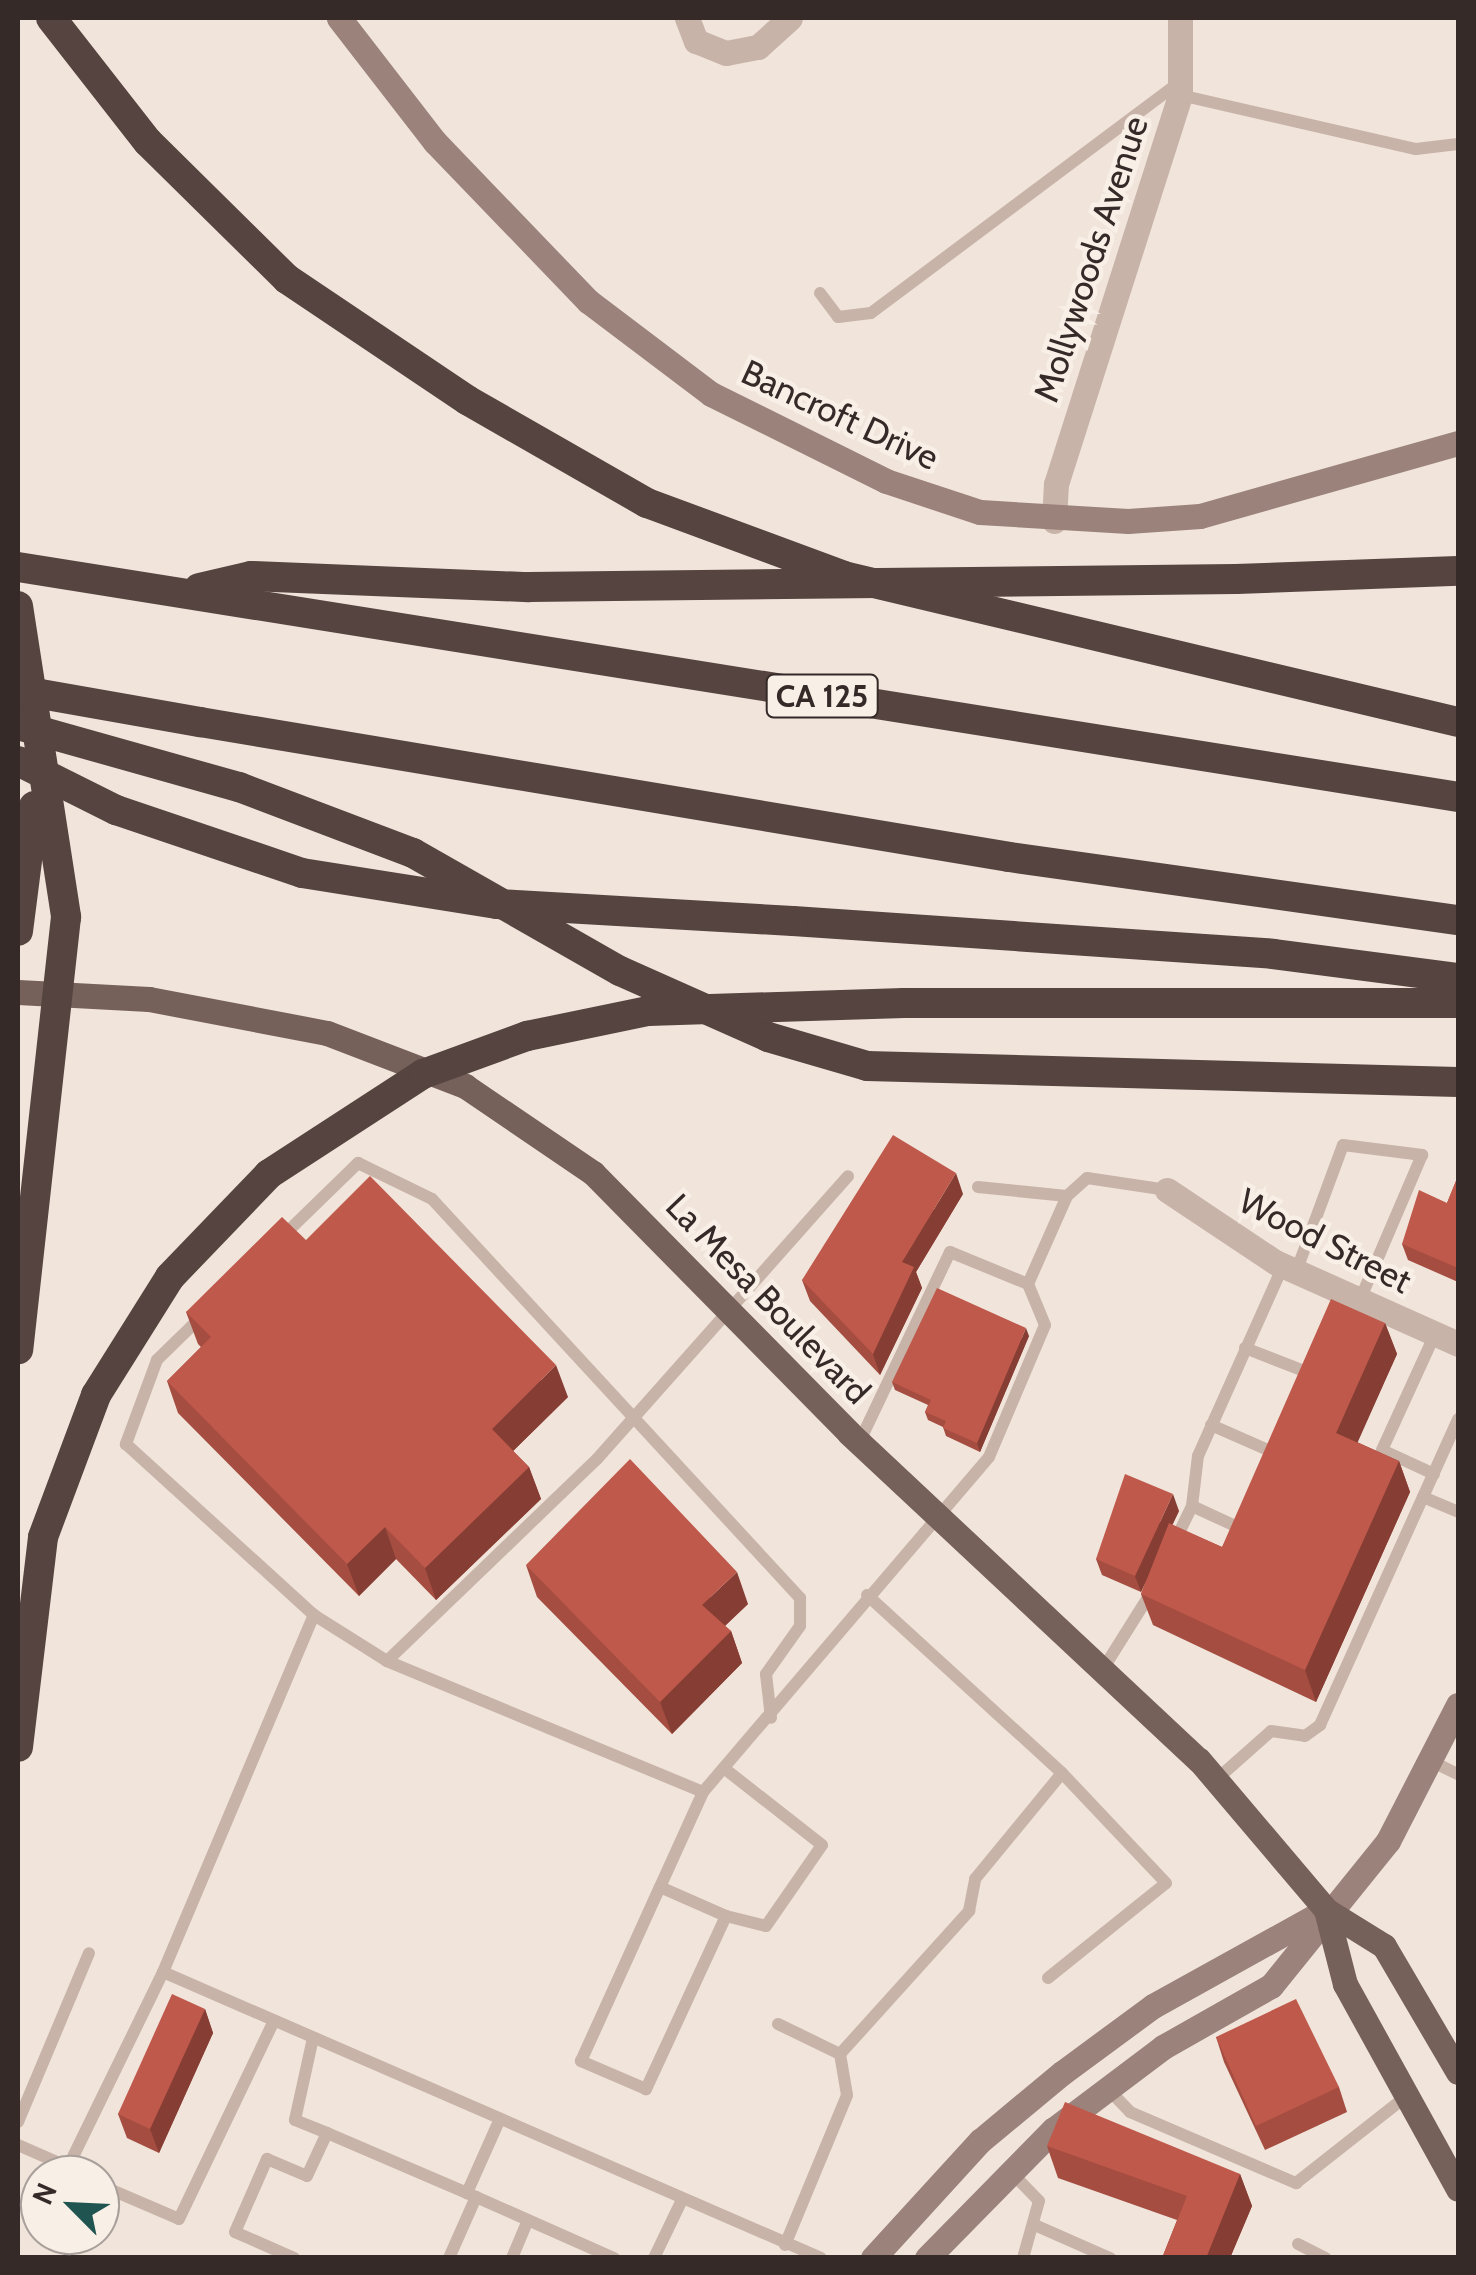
<!DOCTYPE html>
<html>
<head>
<meta charset="utf-8">
<style>
	body { margin:0 }
	#map { position:relative; width:1476px; height:2275px; overflow:hidden; background:#f0e4db; font-family:Cabin,sans-serif }
	div>[style] { position:absolute }
	[style*='--x'] { left:calc(var(--x)*1px); top:calc(var(--y)*1px); width:calc(var(--w)*1px); rotate:calc(var(--a)*1deg) }
	.lane>* { height:12px; margin:-6px; padding:0 6px; transform-origin:6px; border-radius:6px; background:#c8b3a8 }
	.street>* { height:25px; margin:-12.5px; padding:0 12.5px; transform-origin:12.5px; border-radius:12.5px; background:#c8b3a8 }
	.secondary>* { height:25px; margin:-12.5px; padding:0 12.5px; transform-origin:12.5px; border-radius:12.5px; background:#9b827a }
	.primary>* { height:25px; margin:-12.5px; padding:0 12.5px; transform-origin:12.5px; border-radius:12.5px; background:#76605a }
	.highway>* { height:30px; margin:-15px; padding:0 15px; transform-origin:15px; border-radius:15px; background:#55443f }
	.highway-bridge>* { height:30px; margin:-15px; padding:0 15px; transform-origin:15px; border-radius:15px; background:#55443f }
	.wall>* { inset:0; background:#a44d40 }
	.shaded-wall>* { inset:0; background:#863e34 }
	.building>* { inset:0; background:#bf594b }
	span { translate:-50% -50%; white-space:nowrap; text-align:center; line-height:1.15; -webkit-text-stroke:9px #f8efe7; paint-order:stroke }
	.shield-label span { padding:2px 8px; background:#f8efe7; border:2px solid; border-radius:8px; -webkit-text-stroke-width:0 }
	.shield-label { font-size:32px; color:#352a28; font-weight:700 }
	.street-label { font-size:35px; color:#352a28 }
	.frame { position:absolute; inset:0; border:20px solid #352a28; pointer-events:none }
	.north { position:absolute; left:20px; top:2155px; width:100px; height:100px; box-sizing:border-box; background:#f8efe7; border:2px solid #aaa09b; border-radius:50%; rotate:294deg; font-size:28px; font-weight:700; line-height:40px; text-align:center; color:#352a28 }
	.north::after { content:''; display:block; margin:auto; width:35px; height:45px; background:#205451; clip-path:polygon(50% 0,100% 100%,50% 72%,0 100%) }
</style>
</head>
<body>
<div id="map">
	<div class="lane">
		<i style="--x:1180;--y:95;--w:242;--a:12.9"></i>
		<i style="--x:1416;--y:149;--w:42;--a:-6.8"></i>
		<i style="--x:820;--y:293;--w:30;--a:53"></i>
		<i style="--x:838;--y:317;--w:33;--a:-7"></i>
		<i style="--x:871;--y:313;--w:386;--a:-36.8"></i>
		<i style="--x:978;--y:1187;--w:89;--a:5.8"></i>
		<i style="--x:1067;--y:1196;--w:96;--a:113.9"></i>
		<i style="--x:1067;--y:1196;--w:27;--a:-42"></i>
		<i style="--x:1087;--y:1178;--w:81;--a:8.5"></i>
		<i style="--x:283;--y:1236;--w:105;--a:-44.2"></i>
		<i style="--x:358;--y:1163;--w:82;--a:25.9"></i>
		<i style="--x:432;--y:1199;--w:543;--a:47.31"></i>
		<i style="--x:800;--y:1598;--w:28;--a:90"></i>
		<i style="--x:800;--y:1626;--w:59;--a:125.3"></i>
		<i style="--x:766;--y:1674;--w:44;--a:83.5"></i>
		<i style="--x:1296;--y:1272;--w:135;--a:-69.7"></i>
		<i style="--x:1343;--y:1145;--w:80;--a:7.2"></i>
		<i style="--x:1422;--y:1155;--w:158;--a:113.2"></i>
		<i style="--x:201;--y:1317;--w:62;--a:135.7"></i>
		<i style="--x:157;--y:1360;--w:90;--a:110.3"></i>
		<i style="--x:126;--y:1444;--w:254;--a:42.3"></i>
		<i style="--x:314;--y:1615;--w:86;--a:32.2"></i>
		<i style="--x:1245;--y:1348;--w:72;--a:21.2"></i>
		<i style="--x:1211;--y:1425;--w:72;--a:23.7"></i>
		<i style="--x:1434;--y:1474;--w:57;--a:-155.2"></i>
		<i style="--x:1382;--y:1450;--w:128;--a:-65.4"></i>
		<i style="--x:1423;--y:1497;--w:38;--a:23"></i>
		<i style="--x:1192;--y:1506;--w:50;--a:-83.2"></i>
		<i style="--x:1198;--y:1456;--w:208;--a:-65.9"></i>
		<i style="--x:1175;--y:1541;--w:39;--a:-64"></i>
		<i style="--x:1192;--y:1506;--w:60;--a:24.8"></i>
		<i style="--x:1103;--y:1669;--w:92;--a:-57.9"></i>
		<i style="--x:1433;--y:1762;--w:28;--a:26"></i>
		<i style="--x:1217;--y:1779;--w:72;--a:-41.6"></i>
		<i style="--x:1271;--y:1731;--w:34;--a:8"></i>
		<i style="--x:1305;--y:1736;--w:19;--a:-36"></i>
		<i style="--x:1320;--y:1725;--w:336;--a:-65.7"></i>
		<i style="--x:703;--y:1792;--w:342;--a:-157.5"></i>
		<i style="--x:387;--y:1661;--w:291;--a:-43.9"></i>
		<i style="--x:597;--y:1459;--w:378;--a:-48.4"></i>
		<i style="--x:660;--y:1887;--w:72;--a:23.7"></i>
		<i style="--x:726;--y:1916;--w:191;--a:114.8"></i>
		<i style="--x:646;--y:2089;--w:71;--a:-156.7"></i>
		<i style="--x:581;--y:2061;--w:191;--a:-65.6"></i>
		<i style="--x:660;--y:1887;--w:104;--a:-65.6"></i>
		<i style="--x:703;--y:1792;--w:440;--a:-49.5"></i>
		<i style="--x:989;--y:1457;--w:143;--a:-67"></i>
		<i style="--x:1045;--y:1325;--w:44;--a:-112.5"></i>
		<i style="--x:1028;--y:1284;--w:84;--a:-157.7"></i>
		<i style="--x:950;--y:1252;--w:212;--a:115.5"></i>
		<i style="--x:726;--y:1916;--w:41;--a:14"></i>
		<i style="--x:766;--y:1926;--w:98;--a:-55.3"></i>
		<i style="--x:822;--y:1845;--w:118;--a:-141.9"></i>
		<i style="--x:163;--y:1972;--w:717;--a:23.49"></i>
		<i style="--x:1048;--y:1978;--w:151;--a:-38.8"></i>
		<i style="--x:1166;--y:1883;--w:151;--a:-133.4"></i>
		<i style="--x:778;--y:2024;--w:69;--a:25.8"></i>
		<i style="--x:313;--y:2038;--w:84;--a:102.4"></i>
		<i style="--x:295;--y:2120;--w:35;--a:22"></i>
		<i style="--x:1108;--y:2089;--w:32;--a:46"></i>
		<i style="--x:1130;--y:2112;--w:181;--a:23.2"></i>
		<i style="--x:1296;--y:2183;--w:144;--a:-38.2"></i>
		<i style="--x:499;--y:2121;--w:79;--a:114"></i>
		<i style="--x:467;--y:2193;--w:161;--a:23.9"></i>
		<i style="--x:18;--y:2122;--w:183;--a:-67.2"></i>
		<i style="--x:18;--y:2145;--w:55;--a:23.7"></i>
		<i style="--x:68;--y:2167;--w:217;--a:-64"></i>
		<i style="--x:163;--y:1972;--w:388;--a:-67.1"></i>
		<i style="--x:1009;--y:2170;--w:43;--a:45.9"></i>
		<i style="--x:1039;--y:2201;--w:59;--a:105.7"></i>
		<i style="--x:107;--y:2188;--w:78;--a:23.3"></i>
		<i style="--x:179;--y:2219;--w:220;--a:-64.4"></i>
		<i style="--x:1037;--y:2226;--w:80;--a:23.7"></i>
		<i style="--x:1298;--y:2244;--w:31;--a:27"></i>
		<i style="--x:785;--y:2245;--w:162;--a:-67.5"></i>
		<i style="--x:847;--y:2095;--w:42;--a:-99.7"></i>
		<i style="--x:840;--y:2054;--w:193;--a:-47.9"></i>
		<i style="--x:969;--y:1911;--w:33;--a:-79"></i>
		<i style="--x:975;--y:1879;--w:137;--a:-50.6"></i>
		<i style="--x:1062;--y:1773;--w:264;--a:-137.6"></i>
		<i style="--x:294;--y:2258;--w:64;--a:-156.2"></i>
		<i style="--x:235;--y:2232;--w:80;--a:-66.3"></i>
		<i style="--x:267;--y:2159;--w:43;--a:23"></i>
		<i style="--x:307;--y:2176;--w:47;--a:-65.1"></i>
		<i style="--x:327;--y:2133;--w:152;--a:23.2"></i>
		<i style="--x:449;--y:2258;--w:67;--a:-66.1"></i>
		<i style="--x:512;--y:2258;--w:41;--a:-67.2"></i>
		<i style="--x:654;--y:2258;--w:62;--a:-64.3"></i>
	</div>
	<div class="street">
		<i style="--x:687;--y:18;--w:25;--a:69"></i>
		<i style="--x:696;--y:41;--w:32;--a:22"></i>
		<i style="--x:726;--y:53;--w:33;--a:-11"></i>
		<i style="--x:758;--y:47;--w:43;--a:-42.2"></i>
		<i style="--x:1054;--y:521;--w:37;--a:-87"></i>
		<i style="--x:1056;--y:484;--w:408;--a:-72.3"></i>
		<i style="--x:1180;--y:95;--w:77;--a:-90"></i>
		<i style="--x:1167;--y:1190;--w:130;--a:33.7"></i>
		<i style="--x:1275;--y:1262;--w:201;--a:24.1"></i>
	</div>
	<div class="secondary">
		<i style="--x:339;--y:18;--w:157;--a:52.3"></i>
		<i style="--x:435;--y:142;--w:221;--a:46.1"></i>
		<i style="--x:588;--y:301;--w:154;--a:37.1"></i>
		<i style="--x:711;--y:394;--w:195;--a:26.4"></i>
		<i style="--x:886;--y:481;--w:99;--a:18.3"></i>
		<i style="--x:980;--y:512;--w:148;--a:3.5"></i>
		<i style="--x:1128;--y:521;--w:72;--a:-4"></i>
		<i style="--x:1200;--y:516;--w:268;--a:-15.8"></i>
		<i style="--x:873;--y:2258;--w:159;--a:-47.6"></i>
		<i style="--x:980;--y:2141;--w:107;--a:-39.7"></i>
		<i style="--x:1062;--y:2073;--w:113;--a:-36.4"></i>
		<i style="--x:1153;--y:2006;--w:192;--a:-29"></i>
		<i style="--x:927;--y:2258;--w:180;--a:-45.5"></i>
		<i style="--x:1053;--y:2130;--w:138;--a:-37"></i>
		<i style="--x:1163;--y:2047;--w:124;--a:-29.5"></i>
		<i style="--x:1271;--y:1986;--w:186;--a:-51.1"></i>
		<i style="--x:1388;--y:1841;--w:153;--a:-62.8"></i>
	</div>
	<div class="primary">
		<i style="--x:18;--y:992;--w:131;--a:3.1"></i>
		<i style="--x:149;--y:999;--w:181;--a:10.8"></i>
		<i style="--x:327;--y:1033;--w:148;--a:21"></i>
		<i style="--x:465;--y:1086;--w:155;--a:34.2"></i>
		<i style="--x:593;--y:1173;--w:365;--a:45.4"></i>
		<i style="--x:849;--y:1433;--w:479;--a:43.1"></i>
		<i style="--x:1199;--y:1760;--w:197;--a:49.7"></i>
		<i style="--x:1326;--y:1910;--w:68;--a:31.8"></i>
		<i style="--x:1384;--y:1946;--w:146;--a:59.6"></i>
		<i style="--x:1326;--y:1910;--w:76;--a:75.6"></i>
		<i style="--x:1345;--y:1984;--w:234;--a:61.1"></i>
	</div>
	<div class="highway">
		<i style="--x:51;--y:18;--w:157;--a:52"></i>
		<i style="--x:148;--y:142;--w:195;--a:44.6"></i>
		<i style="--x:287;--y:279;--w:217;--a:33.9"></i>
		<i style="--x:467;--y:400;--w:207;--a:29.8"></i>
		<i style="--x:647;--y:503;--w:210;--a:20.3"></i>
		<i style="--x:844;--y:576;--w:631;--a:13.38"></i>
		<i style="--x:18;--y:567;--w:1458;--a:9.07"></i>
		<i style="--x:1236;--y:579;--w:222;--a:-2.1"></i>
		<i style="--x:199;--y:588;--w:53;--a:-13"></i>
		<i style="--x:251;--y:576;--w:278;--a:2.3"></i>
		<i style="--x:18;--y:606;--w:315;--a:81.2"></i>
		<i style="--x:66;--y:917;--w:435;--a:96.3"></i>
		<i style="--x:200;--y:722;--w:820;--a:9.47"></i>
		<i style="--x:1009;--y:857;--w:453;--a:8"></i>
		<i style="--x:239;--y:787;--w:186;--a:20.8"></i>
		<i style="--x:413;--y:853;--w:238;--a:29.7"></i>
		<i style="--x:620;--y:971;--w:162;--a:24"></i>
		<i style="--x:768;--y:1037;--w:103;--a:16.3"></i>
		<i style="--x:867;--y:1066;--w:591;--a:1.55"></i>
		<i style="--x:793;--y:921;--w:481;--a:3.9"></i>
		<i style="--x:1273;--y:954;--w:187;--a:7.4"></i>
		<i style="--x:18;--y:931;--w:126;--a:-82.7"></i>
		<i style="--x:904;--y:1003;--w:554;--a:0"></i>
	</div>
	<div class="highway-bridge">
		<i style="--x:529;--y:587;--w:707;--a:-0.65"></i>
		<i style="--x:18;--y:690;--w:185;--a:10"></i>
		<i style="--x:18;--y:725;--w:230;--a:15.7"></i>
		<i style="--x:18;--y:761;--w:110;--a:26.6"></i>
		<i style="--x:116;--y:810;--w:196;--a:18.7"></i>
		<i style="--x:302;--y:873;--w:197;--a:9"></i>
		<i style="--x:497;--y:904;--w:296;--a:3.3"></i>
		<i style="--x:18;--y:1747;--w:211;--a:-83.2"></i>
		<i style="--x:43;--y:1537;--w:152;--a:-69.5"></i>
		<i style="--x:96;--y:1395;--w:139;--a:-57.9"></i>
		<i style="--x:170;--y:1277;--w:143;--a:-46.1"></i>
		<i style="--x:269;--y:1174;--w:184;--a:-33"></i>
		<i style="--x:423;--y:1074;--w:111;--a:-20.1"></i>
		<i style="--x:527;--y:1036;--w:124;--a:-11.7"></i>
		<i style="--x:648;--y:1011;--w:256;--a:-1.8"></i>
	</div>
	<div class="wall">
		<i style="clip-path:polygon(1458px 1176px,1458px 1282px,1408px 1260px,1402px 1244px,1447px 1203px)"></i>
		<i style="clip-path:polygon(963px 1194px,916px 1272px,922px 1288px,880px 1375px,810px 1301px,802px 1280px)"></i>
		<i style="clip-path:polygon(306px 1240px,568px 1397px,513px 1451px,529px 1467px,541px 1499px,436px 1600px,396px 1559px,359px 1596px,178px 1413px,167px 1381px,201px 1347px,198px 1344px,186px 1312px)"></i>
		<i style="clip-path:polygon(1385px 1323px,1397px 1354px,1357px 1442px,1399px 1461px,1410px 1492px,1316px 1702px,1153px 1625px,1141px 1594px,1149px 1573px,1141px 1592px,1102px 1575px,1096px 1559px,1179px 1511px,1172px 1525px,1222px 1547px)"></i>
		<i style="clip-path:polygon(1029px 1336px,980px 1452px,946px 1436px,943px 1427px,928px 1420px,925px 1412px,928px 1405px,895px 1390px,892px 1382px)"></i>
		<i style="clip-path:polygon(526px 1565px,748px 1604px,725px 1626px,731px 1631px,742px 1663px,672px 1734px,537px 1597px)"></i>
		<i style="clip-path:polygon(205px 2009px,213px 2033px,159px 2153px,127px 2138px,118px 2114px)"></i>
		<i style="clip-path:polygon(1216px 2037px,1339px 2087px,1347px 2112px,1265px 2150px,1224px 2062px)"></i>
		<i style="clip-path:polygon(1047px 2146px,1240px 2174px,1252px 2206px,1230px 2258px,1162px 2258px,1177px 2220px,1058px 2178px)"></i>
	</div>
	<div class="shaded-wall">
		<i style="clip-path:polygon(956px 1173px,963px 1194px,916px 1272px,922px 1288px,880px 1375px,873px 1354px,902px 1262px)"></i>
		<i style="clip-path:polygon(1385px 1323px,1397px 1354px,1348px 1464px,1336px 1433px)"></i>
		<i style="clip-path:polygon(1026px 1328px,1029px 1336px,980px 1452px,977px 1443px)"></i>
		<i style="clip-path:polygon(556px 1365px,568px 1397px,503px 1461px,492px 1429px)"></i>
		<i style="clip-path:polygon(1399px 1461px,1410px 1492px,1316px 1702px,1305px 1670px)"></i>
		<i style="clip-path:polygon(529px 1467px,541px 1499px,436px 1600px,425px 1568px)"></i>
		<i style="clip-path:polygon(1173px 1494px,1179px 1511px,1141px 1592px,1135px 1576px)"></i>
		<i style="clip-path:polygon(385px 1527px,396px 1559px,359px 1596px,347px 1564px)"></i>
		<i style="clip-path:polygon(737px 1572px,748px 1604px,713px 1637px,702px 1605px)"></i>
		<i style="clip-path:polygon(731px 1631px,742px 1663px,672px 1734px,660px 1702px)"></i>
		<i style="clip-path:polygon(205px 2009px,213px 2033px,159px 2153px,150px 2129px)"></i>
		<i style="clip-path:polygon(1240px 2174px,1252px 2206px,1230px 2258px,1206px 2258px)"></i>
	</div>
	<div class="building">
		<i style="clip-path:polygon(893px 1135px,956px 1173px,902px 1262px,914px 1267px,873px 1354px,802px 1280px)"></i>
		<i style="clip-path:polygon(370px 1176px,556px 1365px,492px 1429px,529px 1467px,425px 1568px,385px 1527px,347px 1564px,167px 1381px,211px 1337px,186px 1312px,282px 1217px,306px 1240px)"></i>
		<i style="clip-path:polygon(1458px 1176px,1458px 1268px,1402px 1244px,1419px 1190px,1447px 1203px)"></i>
		<i style="clip-path:polygon(937px 1288px,1026px 1328px,977px 1443px,943px 1428px,946px 1421px,925px 1412px,931px 1400px,892px 1382px)"></i>
		<i style="clip-path:polygon(1331px 1299px,1385px 1323px,1336px 1433px,1399px 1461px,1305px 1670px,1141px 1594px,1169px 1523px,1222px 1547px)"></i>
		<i style="clip-path:polygon(630px 1459px,737px 1572px,702px 1605px,731px 1631px,660px 1702px,526px 1565px)"></i>
		<i style="clip-path:polygon(1125px 1474px,1173px 1494px,1135px 1576px,1096px 1559px)"></i>
		<i style="clip-path:polygon(172px 1994px,205px 2009px,150px 2129px,118px 2114px)"></i>
		<i style="clip-path:polygon(1296px 1999px,1339px 2087px,1256px 2126px,1216px 2037px)"></i>
		<i style="clip-path:polygon(1065px 2102px,1240px 2174px,1206px 2258px,1162px 2258px,1187px 2196px,1047px 2146px)"></i>
	</div>
	<div class="shield-label">
		<span style="left:822px;top:696px">CA 125</span>
	</div>
	<div class="street-label">
		<span style="left:1091px;top:259px;rotate:-72deg">Mollywoods Avenue</span>
		<span style="left:840px;top:415px;rotate:25deg">Bancroft Drive</span>
		<span style="left:1325px;top:1241px;rotate:27deg">Wood Street</span>
		<span style="left:768px;top:1299px;rotate:46deg">La Mesa Boulevard</span>
	</div>
	<div class="frame"></div>
	<div class="north">N</div>
</div>
</body>
</html>
